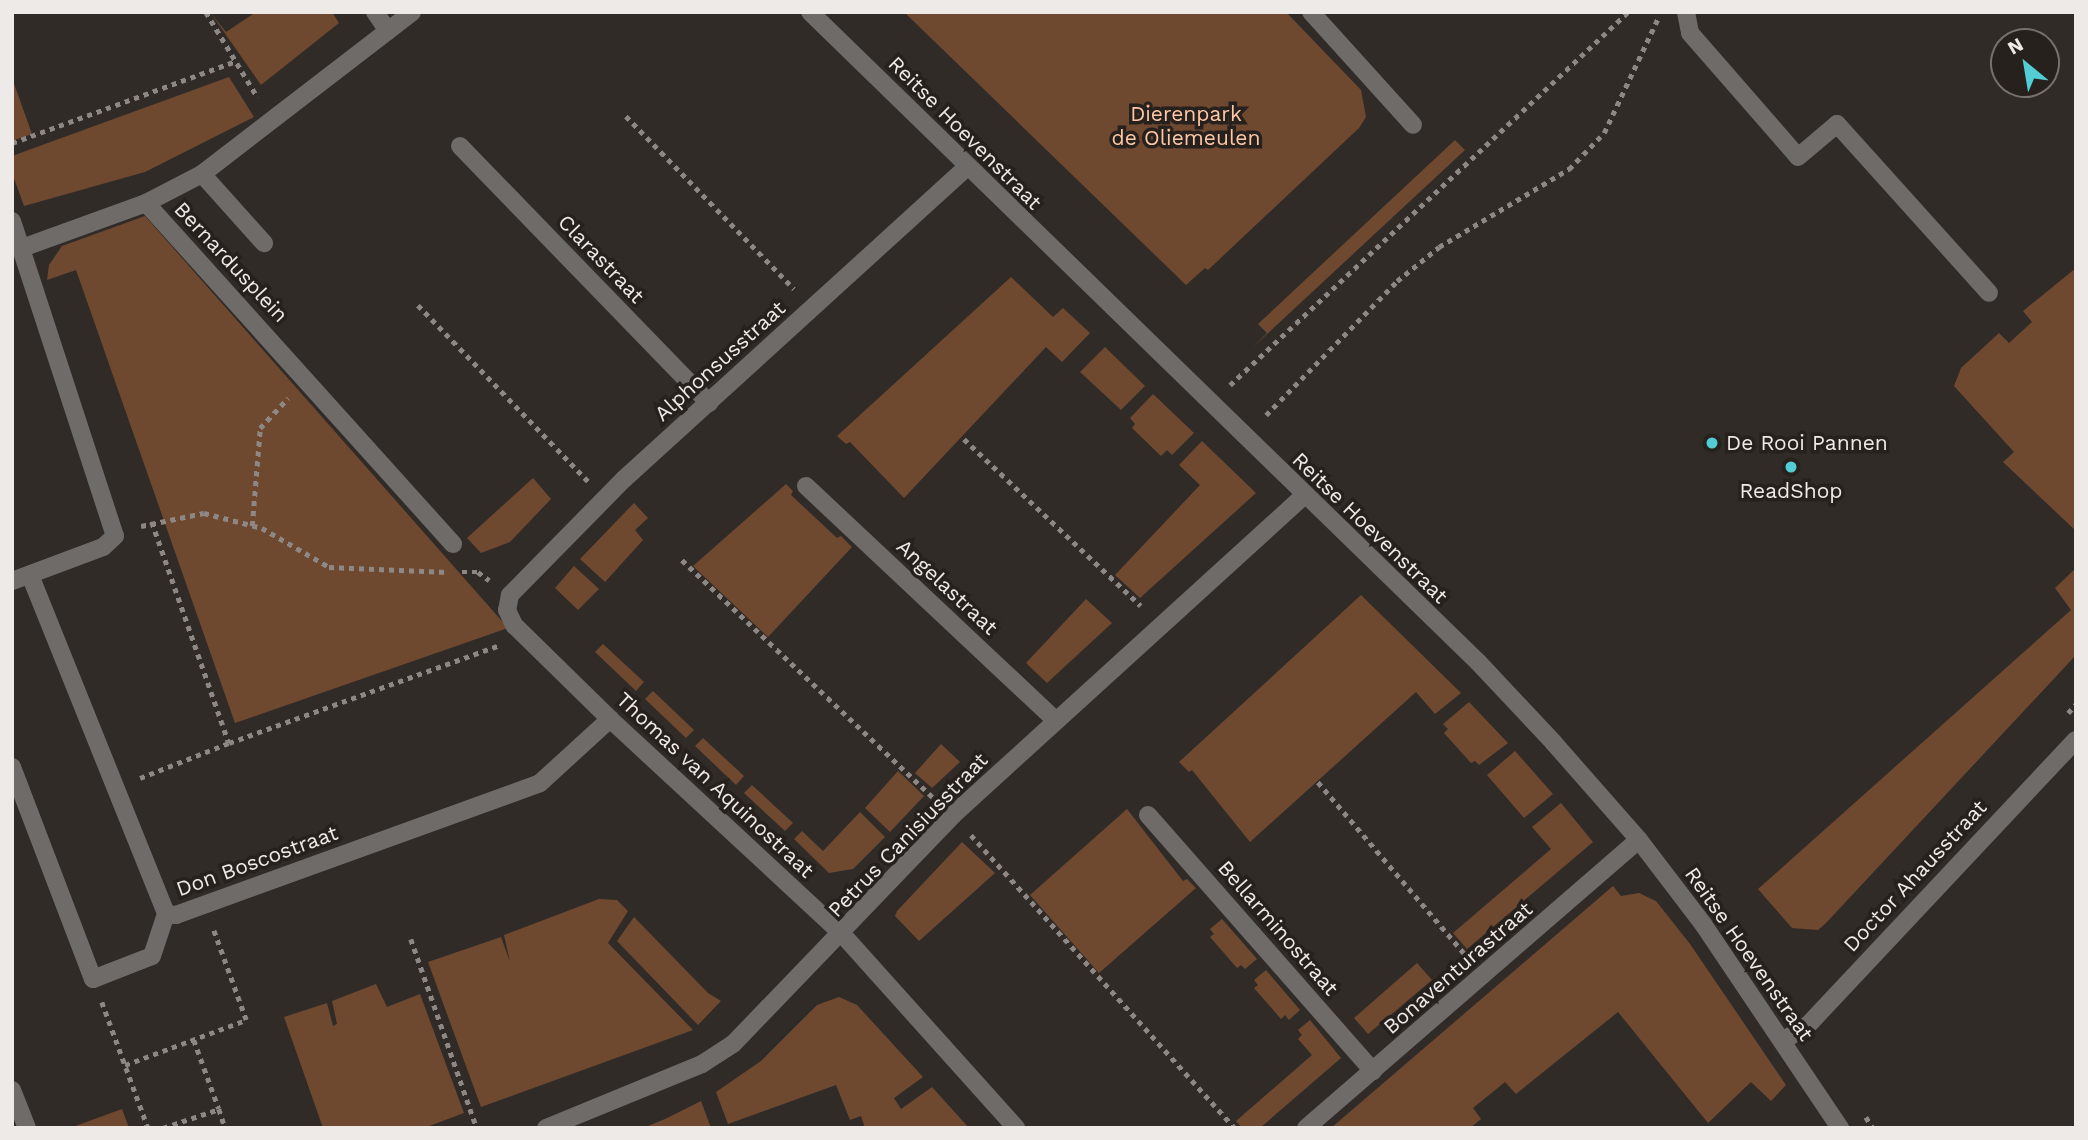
<!DOCTYPE html>
<html>
<head>
<meta charset="utf-8">
<style>
	body { margin:0 }
	#map { position:relative; width:2088px; height:1140px; overflow:hidden; background:#312b28; font-family:"Work Sans",sans-serif }
	div>[style] { position:absolute }
	[style*='--x'] { left:calc(var(--x)*1px); top:calc(var(--y)*1px); width:calc(var(--w)*1px); rotate:calc(var(--a)*1deg) }
	.green>* { inset:0; background:#6f4830 }
	.path>* { height:4.5px; margin-top:-2.25px; transform-origin:0; background:repeating-linear-gradient(90deg,#8d8885 0 5px,transparent 0 10px) }
	.service>* { height:18px; margin:-9px; padding:0 9px; transform-origin:9px; border-radius:9px; background:#6e6b69 }
	.minor>* { height:18px; margin:-9px; padding:0 9px; transform-origin:9px; border-radius:9px; background:#6e6b69 }
	.dots>* { width:19px; height:19px; translate:-50% -50%; box-sizing:border-box; border:4px solid #27211e; border-radius:50% }
	span { translate:-50% -50%; white-space:nowrap; text-align:center; line-height:1.15; -webkit-text-stroke:7px #27211e; paint-order:stroke }
	.park-label { font-size:21px; color:#fec7a6 }
	.street-label { font-size:21px; color:#eeeae7 }
	.poi-label { font-size:21px; color:#eeeae7 }
	.left { translate:0 -50%; text-align:left }
	.frame { position:absolute; inset:0; border:14px solid #eeeae7; pointer-events:none }
	.north { position:absolute; left:1990px; top:28px; width:70px; height:70px; box-sizing:border-box; background:#27211e; border:2px solid #77716e; border-radius:50%; rotate:330deg; font-size:19px; font-weight:700; line-height:28px; text-align:center; color:#eeeae7 }
	.north::after { content:''; display:block; margin:auto; width:24px; height:32px; background:#52ccd5; clip-path:polygon(50% 0,100% 100%,50% 72%,0 100%) }
</style>
</head>
<body>
<div id="map">
	<div class="green">
		<i style="clip-path:polygon(210px 12px,226px 32px,256px 12px,332px 12px,339px 23px,261px 85px)"></i>
		<i style="clip-path:polygon(904px 12px,1286px 12px,1361px 90px,1366px 117px,1359px 128px,1208px 270px,1205px 268px,1186px 285px)"></i>
		<i style="clip-path:polygon(229px 77px,254px 117px,145px 172px,24px 206px,12px 173px,12px 156px)"></i>
		<i style="clip-path:polygon(12px 78px,32px 134px,12px 141px)"></i>
		<i style="clip-path:polygon(1455px 140px,1465px 150px,1252px 348px,1267px 333px,1258px 324px)"></i>
		<i style="clip-path:polygon(145px 216px,508px 628px,235px 723px,76px 270px,47px 280px,49px 265px,62px 246px)"></i>
		<i style="clip-path:polygon(2076px 268px,2076px 531px,2003px 462px,2014px 452px,1954px 386px,1961px 368px,1999px 333px,2009px 343px,2032px 322px,2023px 311px)"></i>
		<i style="clip-path:polygon(1011px 277px,1053px 317px,1063px 308px,1090px 333px,1062px 362px,1046px 347px,904px 498px,850px 442px,846px 444px,837px 436px)"></i>
		<i style="clip-path:polygon(1105px 347px,1145px 386px,1121px 410px,1080px 372px)"></i>
		<i style="clip-path:polygon(1153px 394px,1194px 433px,1172px 455px,1167px 450px,1161px 456px,1132px 428px,1135px 424px,1130px 418px)"></i>
		<i style="clip-path:polygon(1202px 441px,1256px 493px,1140px 598px,1115px 575px,1200px 485px,1179px 465px)"></i>
		<i style="clip-path:polygon(533px 478px,551px 499px,510px 542px,481px 553px,467px 538px)"></i>
		<i style="clip-path:polygon(786px 484px,793px 491px,791px 495px,837px 538px,841px 536px,852px 547px,768px 637px,693px 566px)"></i>
		<i style="clip-path:polygon(634px 503px,648px 518px,635px 530px,643px 540px,605px 582px,580px 559px)"></i>
		<i style="clip-path:polygon(574px 566px,599px 589px,578px 610px,555px 588px)"></i>
		<i style="clip-path:polygon(2076px 568px,2076px 655px,1826px 923px,1818px 930px,1792px 928px,1758px 889px,2071px 610px,2055px 588px)"></i>
		<i style="clip-path:polygon(1361px 595px,1461px 693px,1435px 714px,1416px 692px,1250px 842px,1192px 770px,1189px 772px,1179px 762px)"></i>
		<i style="clip-path:polygon(1086px 599px,1112px 623px,1047px 683px,1026px 663px)"></i>
		<i style="clip-path:polygon(603px 644px,644px 682px,636px 691px,595px 652px)"></i>
		<i style="clip-path:polygon(653px 691px,694px 730px,686px 738px,645px 699px)"></i>
		<i style="clip-path:polygon(1469px 702px,1508px 743px,1479px 765px,1475px 761px,1471px 763px,1444px 733px,1448px 729px,1443px 724px)"></i>
		<i style="clip-path:polygon(703px 738px,744px 776px,736px 785px,695px 746px)"></i>
		<i style="clip-path:polygon(941px 744px,960px 762px,932px 788px,915px 773px)"></i>
		<i style="clip-path:polygon(1515px 751px,1553px 794px,1524px 818px,1487px 775px)"></i>
		<i style="clip-path:polygon(898px 771px,924px 796px,890px 832px,865px 808px)"></i>
		<i style="clip-path:polygon(752px 785px,793px 823px,785px 831px,744px 793px)"></i>
		<i style="clip-path:polygon(1561px 803px,1593px 842px,1467px 949px,1453px 933px,1551px 849px,1532px 827px)"></i>
		<i style="clip-path:polygon(1127px 809px,1183px 881px,1187px 879px,1196px 888px,1099px 973px,1030px 895px)"></i>
		<i style="clip-path:polygon(860px 812px,885px 837px,853px 869px,829px 873px,794px 839px,802px 831px,823px 851px)"></i>
		<i style="clip-path:polygon(962px 842px,995px 873px,919px 941px,895px 916px,897px 911px)"></i>
		<i style="clip-path:polygon(1613px 886px,1621px 896px,1639px 893px,1656px 901px,1690px 944px,1786px 1085px,1771px 1101px,1751px 1082px,1708px 1123px,1618px 1012px,1516px 1094px,1505px 1082px,1473px 1108px,1481px 1119px,1470px 1128px,1331px 1128px)"></i>
		<i style="clip-path:polygon(599px 899px,617px 900px,628px 911px,608px 943px,693px 1030px,481px 1107px,428px 962px,501px 937px,510px 962px,504px 935px)"></i>
		<i style="clip-path:polygon(634px 917px,708px 993px,721px 1001px,698px 1025px,617px 941px)"></i>
		<i style="clip-path:polygon(1222px 919px,1257px 959px,1245px 969px,1241px 965px,1237px 968px,1210px 937px,1214px 934px,1210px 929px)"></i>
		<i style="clip-path:polygon(1417px 963px,1432px 980px,1368px 1034px,1354px 1018px)"></i>
		<i style="clip-path:polygon(1266px 970px,1300px 1010px,1289px 1020px,1285px 1015px,1281px 1019px,1254px 988px,1258px 985px,1254px 980px)"></i>
		<i style="clip-path:polygon(376px 984px,387px 1007px,420px 994px,464px 1113px,424px 1128px,323px 1128px,284px 1017px,327px 1003px,333px 1026px,337px 1024px,332px 1001px)"></i>
		<i style="clip-path:polygon(839px 997px,857px 1005px,923px 1077px,894px 1098px,901px 1109px,932px 1087px,969px 1128px,865px 1128px,861px 1116px,850px 1120px,836px 1085px,728px 1124px,716px 1092px,761px 1061px,817px 1005px)"></i>
		<i style="clip-path:polygon(1310px 1020px,1341px 1058px,1260px 1128px,1242px 1128px,1236px 1121px,1312px 1055px,1298px 1039px,1302px 1035px,1298px 1030px)"></i>
		<i style="clip-path:polygon(701px 1101px,711px 1128px,643px 1128px,665px 1119px)"></i>
		<i style="clip-path:polygon(122px 1109px,129px 1128px,70px 1128px)"></i>
	</div>
	<div class="path">
		<i style="--x:206;--y:12;--w:100;--a:58.8"></i>
		<i style="--x:626;--y:116;--w:241;--a:45.8"></i>
		<i style="--x:12;--y:143;--w:239;--a:-20.1"></i>
		<i style="--x:418;--y:305;--w:245;--a:46"></i>
		<i style="--x:1230;--y:385;--w:545;--a:-43.14"></i>
		<i style="--x:1266;--y:415;--w:187;--a:-45.6"></i>
		<i style="--x:1397;--y:281;--w:54;--a:-39"></i>
		<i style="--x:1439;--y:247;--w:152;--a:-31"></i>
		<i style="--x:1569;--y:169;--w:50;--a:-45.8"></i>
		<i style="--x:1604;--y:133;--w:129;--a:-64.8"></i>
		<i style="--x:964;--y:439;--w:243;--a:43.3"></i>
		<i style="--x:152;--y:522;--w:234;--a:70.8"></i>
		<i style="--x:229;--y:743;--w:287;--a:-19.9"></i>
		<i style="--x:141;--y:526;--w:64;--a:-11.7"></i>
		<i style="--x:204;--y:513;--w:60;--a:14.5"></i>
		<i style="--x:262;--y:528;--w:78;--a:30.2"></i>
		<i style="--x:329;--y:567;--w:118;--a:2.4"></i>
		<i style="--x:252;--y:526;--w:98;--a:-85.3"></i>
		<i style="--x:260;--y:428;--w:41;--a:-47"></i>
		<i style="--x:682;--y:560;--w:345;--a:43.4"></i>
		<i style="--x:462;--y:572;--w:16;--a:0"></i>
		<i style="--x:478;--y:572;--w:14;--a:36"></i>
		<i style="--x:2068;--y:713;--w:12;--a:-48"></i>
		<i style="--x:140;--y:778;--w:96;--a:-21.5"></i>
		<i style="--x:1318;--y:782;--w:226;--a:49.5"></i>
		<i style="--x:971;--y:835;--w:394;--a:48"></i>
		<i style="--x:411;--y:939;--w:200;--a:70.8"></i>
		<i style="--x:102;--y:1002;--w:134;--a:69.9"></i>
		<i style="--x:194;--y:1040;--w:73;--a:70.1"></i>
		<i style="--x:125;--y:1065;--w:129;--a:-20.4"></i>
		<i style="--x:246;--y:1020;--w:97;--a:-109.9"></i>
		<i style="--x:1866;--y:1117;--w:13;--a:58"></i>
		<i style="--x:163;--y:1128;--w:59;--a:-18.7"></i>
		<i style="--x:219;--y:1109;--w:20;--a:72"></i>
	</div>
	<div class="service">
		<i style="--x:1311;--y:12;--w:152;--a:47.9"></i>
		<i style="--x:1686;--y:12;--w:21;--a:79"></i>
		<i style="--x:1690;--y:33;--w:164;--a:48.9"></i>
		<i style="--x:1798;--y:157;--w:51;--a:-40.2"></i>
		<i style="--x:1837;--y:124;--w:227;--a:48"></i>
		<i style="--x:202;--y:174;--w:93;--a:48.1"></i>
		<i style="--x:12;--y:767;--w:227;--a:69.1"></i>
		<i style="--x:93;--y:979;--w:63;--a:-21.3"></i>
		<i style="--x:152;--y:956;--w:44;--a:-71.6"></i>
	</div>
	<div class="minor">
		<i style="--x:375;--y:12;--w:23;--a:56"></i>
		<i style="--x:810;--y:12;--w:932;--a:44.22"></i>
		<i style="--x:1478;--y:662;--w:110;--a:46.8"></i>
		<i style="--x:1553;--y:742;--w:130;--a:48.7"></i>
		<i style="--x:1639;--y:840;--w:106;--a:52.7"></i>
		<i style="--x:1703;--y:924;--w:246;--a:56.1"></i>
		<i style="--x:460;--y:146;--w:358;--a:45.9"></i>
		<i style="--x:967;--y:167;--w:464;--a:137.7"></i>
		<i style="--x:624;--y:479;--w:163;--a:134.5"></i>
		<i style="--x:510;--y:595;--w:15;--a:101"></i>
		<i style="--x:507;--y:610;--w:17;--a:65"></i>
		<i style="--x:514;--y:625;--w:134;--a:44.4"></i>
		<i style="--x:610;--y:719;--w:318;--a:42.8"></i>
		<i style="--x:843;--y:935;--w:259;--a:48.1"></i>
		<i style="--x:146;--y:203;--w:459;--a:48"></i>
		<i style="--x:12;--y:221;--w:331;--a:71.9"></i>
		<i style="--x:115;--y:536;--w:16;--a:137"></i>
		<i style="--x:103;--y:547;--w:97;--a:159.5"></i>
		<i style="--x:22;--y:248;--w:132;--a:-19.9"></i>
		<i style="--x:146;--y:203;--w:63;--a:-27.4"></i>
		<i style="--x:202;--y:174;--w:265;--a:-37.6"></i>
		<i style="--x:806;--y:486;--w:343;--a:43.2"></i>
		<i style="--x:30;--y:575;--w:365;--a:68.1"></i>
		<i style="--x:166;--y:914;--w:10;--a:6"></i>
		<i style="--x:176;--y:915;--w:387;--a:-19.9"></i>
		<i style="--x:540;--y:783;--w:95;--a:-42.4"></i>
		<i style="--x:1148;--y:815;--w:341;--a:48.7"></i>
		<i style="--x:1784;--y:1040;--w:28;--a:-32"></i>
		<i style="--x:1808;--y:1025;--w:391;--a:-46.8"></i>
		<i style="--x:12;--y:1090;--w:41;--a:68.5"></i>
		<i style="--x:546;--y:1128;--w:169;--a:-22.3"></i>
		<i style="--x:702;--y:1064;--w:37;--a:-33"></i>
		<i style="--x:733;--y:1044;--w:318;--a:-46.1"></i>
		<i style="--x:953;--y:815;--w:474;--a:-42.3"></i>
		<i style="--x:1306;--y:1128;--w:440;--a:-40.9"></i>
	</div>
	<div class="dots">
		<i style="left:1712px;top:443px;background:#52ccd5"></i>
		<i style="left:1791px;top:467px;background:#52ccd5"></i>
	</div>
	<div class="park-label">
		<span style="left:1186px;top:126px">Dierenpark<br>de Oliemeulen</span>
	</div>
	<div class="street-label">
		<span style="left:965px;top:133px;rotate:45deg">Reitse Hoevenstraat</span>
		<span style="left:601px;top:259px;rotate:46deg">Clarastraat</span>
		<span style="left:231px;top:262px;rotate:47deg">Bernardusplein</span>
		<span style="left:720px;top:361px;rotate:-42deg">Alphonsusstraat</span>
		<span style="left:1370px;top:528px;rotate:44deg">Reitse Hoevenstraat</span>
		<span style="left:947px;top:587px;rotate:43deg">Angelastraat</span>
		<span style="left:715px;top:785px;rotate:43deg">Thomas van Aquinostraat</span>
		<span style="left:908px;top:835px;rotate:-46deg">Petrus Canisiusstraat</span>
		<span style="left:257px;top:861px;rotate:-20deg">Don Boscostraat</span>
		<span style="left:1915px;top:876px;rotate:-47deg">Doctor Ahausstraat</span>
		<span style="left:1278px;top:928px;rotate:49deg">Bellarminostraat</span>
		<span style="left:1749px;top:954px;rotate:55deg">Reitse Hoevenstraat</span>
		<span style="left:1458px;top:968px;rotate:-41deg">Bonaventurastraat</span>
	</div>
	<div class="poi-label">
		<span class="left" style="left:1726px;top:443px">De Rooi Pannen</span>
		<span style="left:1791px;top:491px">ReadShop</span>
	</div>
	<div class="frame"></div>
	<div class="north">N</div>
</div>
</body>
</html>
